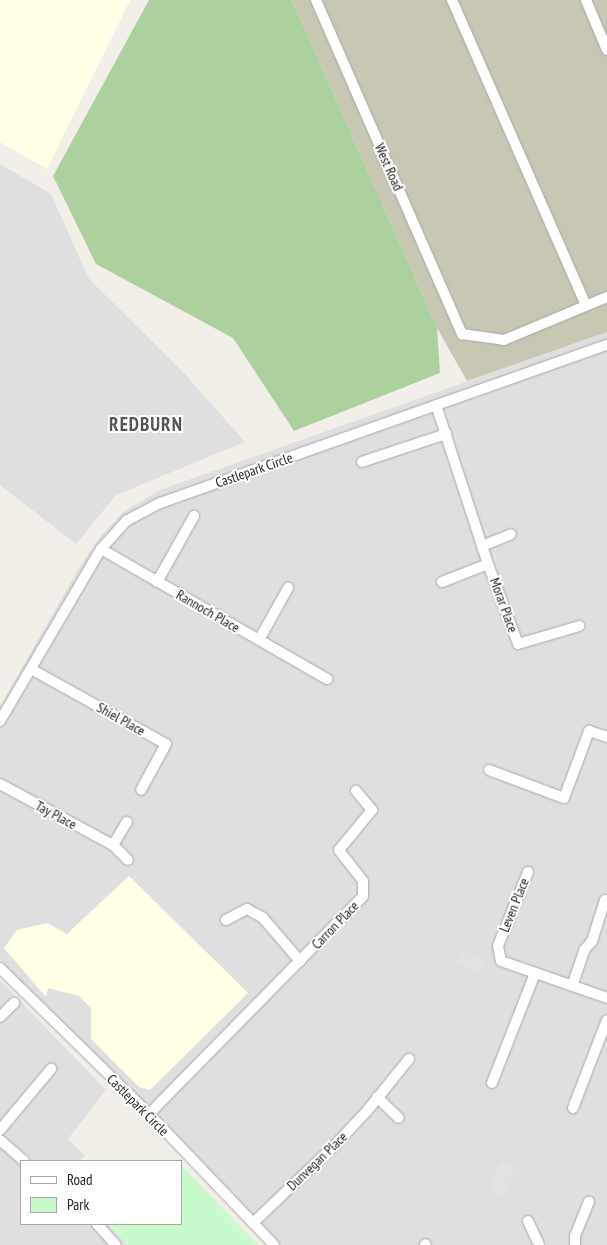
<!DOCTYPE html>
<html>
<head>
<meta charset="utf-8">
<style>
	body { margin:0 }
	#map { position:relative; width:607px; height:1245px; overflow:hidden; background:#f2efe9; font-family:"PT Sans Narrow",sans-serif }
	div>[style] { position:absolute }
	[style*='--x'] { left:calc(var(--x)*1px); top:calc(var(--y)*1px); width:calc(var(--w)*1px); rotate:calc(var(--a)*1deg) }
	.residential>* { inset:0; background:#e0dfdf }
	.education>* { inset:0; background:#ffffe5 }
	.construction>* { inset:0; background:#c7c7b4 }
	.forest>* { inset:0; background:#add19e }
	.park>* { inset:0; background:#c8facc }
	.parking>* { inset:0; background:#e2e2e2 }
	.roads { filter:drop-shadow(0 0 1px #a9a9a9) drop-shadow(0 0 1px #a9a9a9) }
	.minor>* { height:10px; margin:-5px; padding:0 5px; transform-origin:5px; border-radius:5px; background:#fff }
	span { translate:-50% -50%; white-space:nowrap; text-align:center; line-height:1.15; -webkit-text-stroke:4px #fff; paint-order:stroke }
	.street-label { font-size:14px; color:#222 }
	.district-label { font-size:19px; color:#555; font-weight:700; letter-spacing:1px }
	.legend { position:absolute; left:20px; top:1160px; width:162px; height:65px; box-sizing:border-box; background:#fff; border:1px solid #a7a7a7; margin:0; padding:6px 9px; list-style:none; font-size:15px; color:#222 }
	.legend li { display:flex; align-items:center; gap:10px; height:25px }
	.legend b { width:25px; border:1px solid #a7a7a7 }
</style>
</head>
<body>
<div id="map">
	<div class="residential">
		<i style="clip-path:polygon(0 164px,51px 194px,89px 279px,184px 373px,245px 442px,116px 495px,76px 544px,0 485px)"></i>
		<i style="clip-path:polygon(607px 332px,607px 1245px,269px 1245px,0 960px,0 706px,82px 563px,103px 533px,122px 513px,160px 490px)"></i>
		<i style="clip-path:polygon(0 980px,106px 1090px,68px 1139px,85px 1155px,80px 1161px,21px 1161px,21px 1224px,108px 1224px,127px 1245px,0 1245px)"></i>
	</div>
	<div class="education">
		<i style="clip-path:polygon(0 0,130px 0,47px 169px,0 142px)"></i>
		<i style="clip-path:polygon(129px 876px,248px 993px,150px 1090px,139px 1087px,91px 1039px,91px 1008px,79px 996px,48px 988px,46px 997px,4px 948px,17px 930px,47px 923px,67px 934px)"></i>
	</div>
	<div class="construction">
		<i style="clip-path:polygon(292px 0,607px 0,607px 332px,467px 381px,437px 328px)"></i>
	</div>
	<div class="forest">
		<i style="clip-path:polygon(149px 0,292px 0,437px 328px,440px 373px,294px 431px,233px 338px,96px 264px,53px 176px)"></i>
	</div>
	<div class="park">
		<i style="clip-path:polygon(181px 1165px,258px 1245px,127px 1245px,111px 1227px,115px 1224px,181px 1224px)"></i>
	</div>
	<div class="parking">
		<i style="clip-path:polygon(460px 950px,484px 959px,479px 973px,455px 964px)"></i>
		<i style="clip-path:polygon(500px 1162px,515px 1167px,505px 1196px,490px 1190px)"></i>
	</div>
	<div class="roads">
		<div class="minor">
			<i style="--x:316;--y:0;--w:365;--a:66.4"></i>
			<i style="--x:462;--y:334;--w:42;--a:8.1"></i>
			<i style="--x:504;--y:340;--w:112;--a:-22.7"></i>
			<i style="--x:452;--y:0;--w:333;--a:66.3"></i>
			<i style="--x:586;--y:0;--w:54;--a:67.2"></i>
			<i style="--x:436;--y:405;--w:167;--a:71.9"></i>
			<i style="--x:488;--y:564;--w:85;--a:69.4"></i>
			<i style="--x:518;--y:644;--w:64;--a:-16.4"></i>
			<i style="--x:362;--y:462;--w:89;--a:-18.4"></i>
			<i style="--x:482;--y:546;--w:31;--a:-22"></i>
			<i style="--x:101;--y:549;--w:261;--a:29.9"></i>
			<i style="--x:157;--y:582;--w:76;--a:-60.7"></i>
			<i style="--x:442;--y:582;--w:49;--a:-21.4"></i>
			<i style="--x:259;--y:640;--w:60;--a:-60.9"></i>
			<i style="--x:31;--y:669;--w:154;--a:29.1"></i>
			<i style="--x:166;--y:744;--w:52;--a:118.5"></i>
			<i style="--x:0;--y:721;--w:199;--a:-59.6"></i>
			<i style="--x:101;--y:549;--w:38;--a:-48"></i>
			<i style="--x:126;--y:521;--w:38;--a:-28"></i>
			<i style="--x:160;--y:503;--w:474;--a:-19.5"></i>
			<i style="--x:489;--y:770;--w:80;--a:20.5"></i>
			<i style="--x:564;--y:798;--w:72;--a:-69.5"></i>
			<i style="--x:589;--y:731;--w:19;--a:18"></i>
			<i style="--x:0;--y:784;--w:128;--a:28.4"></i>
			<i style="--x:113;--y:845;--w:21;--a:45"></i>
			<i style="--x:113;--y:845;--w:27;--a:-59"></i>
			<i style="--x:528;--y:872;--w:80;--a:112.1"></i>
			<i style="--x:498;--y:946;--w:15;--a:79"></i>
			<i style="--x:501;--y:961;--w:112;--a:19.2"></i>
			<i style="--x:226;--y:920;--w:24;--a:-28"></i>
			<i style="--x:247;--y:909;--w:18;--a:29"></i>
			<i style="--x:263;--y:918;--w:57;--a:49.3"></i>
			<i style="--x:0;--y:968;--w:209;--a:44.4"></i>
			<i style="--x:149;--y:1114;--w:181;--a:46.3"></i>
			<i style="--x:572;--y:986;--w:39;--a:-71"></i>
			<i style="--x:585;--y:949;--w:11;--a:-49"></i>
			<i style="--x:592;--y:941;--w:43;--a:-72.4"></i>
			<i style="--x:0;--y:1017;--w:20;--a:-45"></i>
			<i style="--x:492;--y:1083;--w:118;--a:-68.6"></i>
			<i style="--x:377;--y:1097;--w:30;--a:44"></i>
			<i style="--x:573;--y:1108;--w:94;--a:-68.9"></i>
			<i style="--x:149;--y:1114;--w:305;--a:-45.5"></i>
			<i style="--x:363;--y:896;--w:15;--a:-90"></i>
			<i style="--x:363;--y:881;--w:39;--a:-128"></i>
			<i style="--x:339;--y:850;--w:52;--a:-50.5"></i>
			<i style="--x:372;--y:810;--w:25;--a:-130"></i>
			<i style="--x:0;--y:1130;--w:80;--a:-50.1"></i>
			<i style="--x:0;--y:1140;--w:32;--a:41"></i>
			<i style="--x:528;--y:1221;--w:26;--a:65"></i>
			<i style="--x:253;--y:1223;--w:115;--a:-43.6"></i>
			<i style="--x:336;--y:1144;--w:45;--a:-46.8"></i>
			<i style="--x:367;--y:1111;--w:67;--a:-51.1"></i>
			<i style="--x:97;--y:1224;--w:28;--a:48"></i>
			<i style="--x:425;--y:1245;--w:1;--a:-45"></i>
			<i style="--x:575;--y:1245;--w:9;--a:-90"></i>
			<i style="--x:575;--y:1236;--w:37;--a:-68"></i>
		</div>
	</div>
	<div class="street-label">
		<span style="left:389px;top:167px;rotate:66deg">West Road</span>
		<span style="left:254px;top:470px;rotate:-19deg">Castlepark Circle</span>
		<span style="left:504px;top:605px;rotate:70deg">Morar Place</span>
		<span style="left:208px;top:611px;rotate:30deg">Rannoch Place</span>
		<span style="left:121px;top:719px;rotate:29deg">Shiel Place</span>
		<span style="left:56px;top:815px;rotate:28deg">Tay Place</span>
		<span style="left:514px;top:905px;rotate:-68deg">Leven Place</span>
		<span style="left:335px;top:925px;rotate:-46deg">Carron Place</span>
		<span style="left:138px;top:1105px;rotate:45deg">Castlepark Circle</span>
		<span style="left:317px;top:1161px;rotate:-44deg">Dunvegan Place</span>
	</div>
	<div class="district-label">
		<span style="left:146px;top:425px">REDBURN</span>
	</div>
	<ul class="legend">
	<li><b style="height:6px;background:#fff"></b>Road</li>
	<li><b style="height:14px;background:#c8facc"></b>Park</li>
	</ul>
</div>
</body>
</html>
